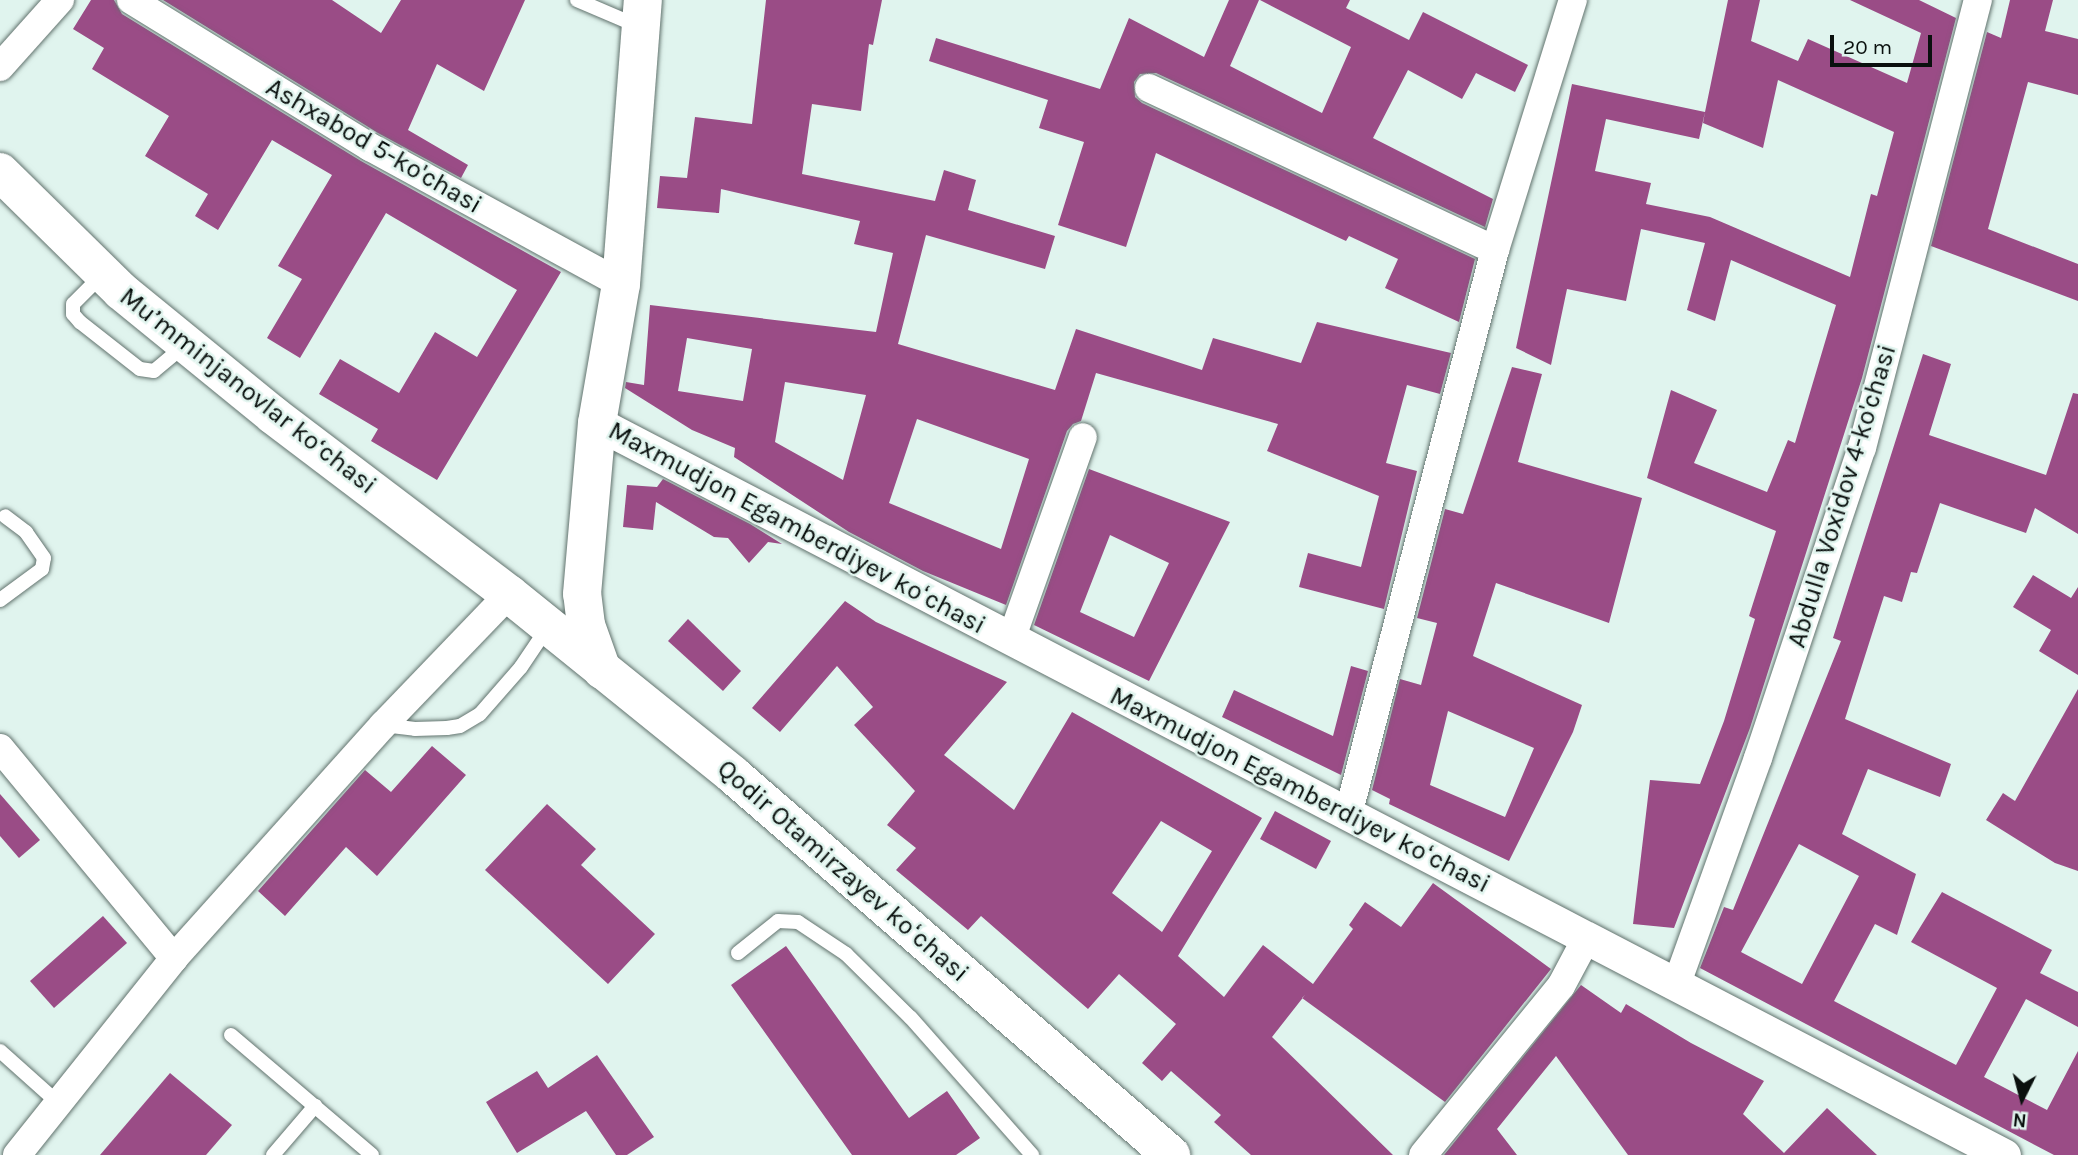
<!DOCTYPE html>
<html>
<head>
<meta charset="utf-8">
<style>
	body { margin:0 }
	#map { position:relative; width:2078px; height:1155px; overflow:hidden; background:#e0f4ee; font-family:Karla,sans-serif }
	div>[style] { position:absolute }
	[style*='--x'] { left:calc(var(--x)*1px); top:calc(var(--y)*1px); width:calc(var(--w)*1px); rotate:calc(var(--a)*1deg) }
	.building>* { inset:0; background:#9a4c86 }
	.roads { filter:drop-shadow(0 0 2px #62736e) drop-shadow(0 0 2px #62736e) }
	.service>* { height:14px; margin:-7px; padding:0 7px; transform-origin:7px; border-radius:7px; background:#fff }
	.minor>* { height:28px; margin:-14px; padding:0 14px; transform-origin:14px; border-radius:14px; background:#fff }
	.tertiary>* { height:33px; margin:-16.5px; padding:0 16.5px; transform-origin:16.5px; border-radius:16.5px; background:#fff }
	.secondary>* { height:38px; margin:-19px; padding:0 19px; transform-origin:19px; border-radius:19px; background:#fff }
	span { translate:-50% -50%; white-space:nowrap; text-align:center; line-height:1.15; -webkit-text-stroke:5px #e0f4ee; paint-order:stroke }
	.street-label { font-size:26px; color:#0a100e }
	.north { position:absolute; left:1987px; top:1064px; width:70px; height:70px; -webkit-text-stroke:5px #e0f4ee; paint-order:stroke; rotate:186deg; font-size:19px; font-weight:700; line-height:28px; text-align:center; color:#0a100e }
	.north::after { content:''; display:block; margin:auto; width:24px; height:32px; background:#0a100e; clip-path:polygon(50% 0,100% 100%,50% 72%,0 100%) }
	.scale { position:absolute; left:1830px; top:35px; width:102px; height:32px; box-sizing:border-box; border:4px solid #0a100e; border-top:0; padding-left:9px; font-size:21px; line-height:24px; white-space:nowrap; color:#0a100e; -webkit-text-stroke:5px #e0f4ee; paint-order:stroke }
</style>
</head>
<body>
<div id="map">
	<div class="building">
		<i style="clip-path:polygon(91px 0,114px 0,122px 14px,361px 161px,561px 272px,437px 480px,371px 441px,378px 429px,319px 394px,340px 359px,399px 393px,435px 332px,477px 357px,517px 290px,386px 213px,300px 358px,267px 338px,302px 279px,278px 266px,332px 175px,272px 140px,218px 230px,195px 216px,208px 194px,145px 156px,169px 116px,92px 69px,104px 48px,73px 29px)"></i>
		<i style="clip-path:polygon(163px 0,332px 0,381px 33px,401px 0,525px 0,484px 91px,437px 64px,408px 130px,468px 165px,461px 178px,378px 133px)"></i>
		<i style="clip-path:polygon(evenodd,766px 0,882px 0,873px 45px,869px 44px,861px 111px,812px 104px,802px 174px,935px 201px,944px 170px,976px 180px,968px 210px,1055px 236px,1045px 269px,926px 235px,898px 344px,1055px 390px,1076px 329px,1202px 370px,1213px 338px,1301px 363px,1317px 322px,1451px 353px,1440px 394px,1407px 385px,1386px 463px,1417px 471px,1384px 609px,1299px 587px,1308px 553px,1361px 567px,1379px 496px,1267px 451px,1278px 424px,1096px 373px,1081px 421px,1073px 424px,1067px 431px,1006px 605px,923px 571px,849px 532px,734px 457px,735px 448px,692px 430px,625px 388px,626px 382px,644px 385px,650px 305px,876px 332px,893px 253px,854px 244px,860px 221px,721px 189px,719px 213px,657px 208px,660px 176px,687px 178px,695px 117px,752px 124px,766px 0,687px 338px,752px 349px,743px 401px,678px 391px,687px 338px,766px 0,785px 382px,866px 395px,843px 480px,775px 442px,785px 382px,766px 0,917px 419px,1029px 459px,1001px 549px,889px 503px,917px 419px)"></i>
		<i style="clip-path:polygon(1229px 0,1259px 0,1230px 66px,1322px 113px,1351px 47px,1260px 0,1350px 0,1346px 8px,1409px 40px,1423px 12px,1528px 65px,1515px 92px,1476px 73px,1462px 99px,1408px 70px,1373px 138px,1493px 199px,1485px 227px,1156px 73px,1140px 74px,1134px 82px,1135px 97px,1142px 103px,1475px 259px,1459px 322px,1385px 288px,1398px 259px,1349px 236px,1346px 241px,1156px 153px,1126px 247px,1058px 225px,1084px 142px,1039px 128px,1048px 100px,929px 61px,936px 38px,1100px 89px,1129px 18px,1204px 57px)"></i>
		<i style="clip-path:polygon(evenodd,1728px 0,1760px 0,1751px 41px,1798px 61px,1808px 39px,1907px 83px,1921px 33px,1850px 0,1919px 0,1956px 18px,1862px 378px,1750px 728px,1674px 928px,1633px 924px,1650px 780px,1700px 784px,1724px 721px,1755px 619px,1749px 616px,1776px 531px,1647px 478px,1671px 390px,1717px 410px,1694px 463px,1767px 492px,1788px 440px,1795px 443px,1836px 305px,1731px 260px,1715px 321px,1687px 310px,1705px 243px,1641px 229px,1626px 301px,1567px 289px,1551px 365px,1516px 348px,1572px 84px,1705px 112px,1728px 0,1778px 80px,1894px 132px,1877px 196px,1871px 194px,1850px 277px,1710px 217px,1646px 204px,1651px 183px,1595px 171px,1606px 119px,1699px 139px,1705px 112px,1703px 123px,1763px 148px,1778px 80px)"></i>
		<i style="clip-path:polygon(2010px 0,2053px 0,2045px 31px,2078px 39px,2078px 95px,2028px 82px,1988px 229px,2078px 264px,2078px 301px,1931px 246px,1987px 32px,2001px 38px)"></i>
		<i style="clip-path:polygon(evenodd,1923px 354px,1951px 364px,1929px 435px,2046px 475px,2073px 393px,2078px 394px,2078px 534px,2035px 508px,2026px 533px,1940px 503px,1917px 573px,1911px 572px,1902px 602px,1884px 596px,1845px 719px,1951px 764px,1940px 797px,1868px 769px,1842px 834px,1916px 874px,1897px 935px,1875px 924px,1834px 1001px,1956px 1065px,1997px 988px,1911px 942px,1942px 892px,2052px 950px,2040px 973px,2078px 992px,2078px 1027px,2026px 999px,1984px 1077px,2047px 1110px,2078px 1051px,2078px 1155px,2054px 1155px,1700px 968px,1724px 907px,1733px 910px,1841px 641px,1833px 638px,1923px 354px,1799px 844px,1859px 876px,1802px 984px,1741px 952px,1799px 844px)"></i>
		<i style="clip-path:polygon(evenodd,1512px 367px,1542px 374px,1518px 462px,1642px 498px,1609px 623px,1496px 583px,1473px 656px,1582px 705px,1573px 732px,1509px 861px,1389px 804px,1390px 799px,1372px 790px,1400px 679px,1421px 685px,1437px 623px,1417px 618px,1445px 509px,1463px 514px,1512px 367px,1448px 711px,1534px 748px,1505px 817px,1430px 785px,1448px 711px)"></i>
		<i style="clip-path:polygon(evenodd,1089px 469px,1230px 522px,1149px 681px,1034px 625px,1089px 469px,1110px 535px,1169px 563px,1134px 637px,1080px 612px,1110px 535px)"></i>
		<i style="clip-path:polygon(663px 479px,750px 524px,782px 544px,768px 542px,749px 563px,728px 538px,714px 537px,656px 502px,653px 530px,623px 527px,627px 485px,657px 487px)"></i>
		<i style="clip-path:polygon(2033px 575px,2071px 598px,2078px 587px,2078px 675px,2039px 651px,2051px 630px,2013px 607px)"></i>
		<i style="clip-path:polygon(evenodd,845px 601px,876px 622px,1007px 682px,944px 755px,1014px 810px,1072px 712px,1262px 818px,1178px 956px,1224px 997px,1263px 945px,1313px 984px,1353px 929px,1349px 925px,1365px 902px,1401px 927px,1433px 883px,1551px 969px,1445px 1102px,1302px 998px,1305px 995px,1272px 1037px,1393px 1155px,1251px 1155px,1214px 1122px,1221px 1115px,1171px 1071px,1162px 1081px,1142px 1063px,1176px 1024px,1119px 974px,1088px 1009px,981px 916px,968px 930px,896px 870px,916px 848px,887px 825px,915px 791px,854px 725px,873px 707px,837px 666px,780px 732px,752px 708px,845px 601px,1161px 821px,1212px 851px,1162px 932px,1112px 893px,1161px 821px)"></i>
		<i style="clip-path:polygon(688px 619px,741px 671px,723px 691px,668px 641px)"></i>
		<i style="clip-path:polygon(1351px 666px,1368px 671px,1341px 775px,1222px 717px,1234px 690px,1333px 736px)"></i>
		<i style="clip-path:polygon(2078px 689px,2078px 871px,2055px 863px,1986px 820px,2003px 793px,2015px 801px)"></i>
		<i style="clip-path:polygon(432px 746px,466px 775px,377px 876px,346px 847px,285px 916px,258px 891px,365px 770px,391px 792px)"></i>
		<i style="clip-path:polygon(0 794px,40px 840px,19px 858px,0 836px)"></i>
		<i style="clip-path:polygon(547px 804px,596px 849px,581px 865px,655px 934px,608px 984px,485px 870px)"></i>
		<i style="clip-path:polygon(1275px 811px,1331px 841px,1316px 869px,1260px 839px)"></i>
		<i style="clip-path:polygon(103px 916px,127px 943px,54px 1008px,30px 981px)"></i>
		<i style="clip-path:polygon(786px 946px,909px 1118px,947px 1091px,980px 1138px,956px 1155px,852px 1155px,731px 985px)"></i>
		<i style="clip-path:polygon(1581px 985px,1621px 1013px,1626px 1004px,1691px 1043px,1764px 1081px,1743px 1114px,1784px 1153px,1827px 1108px,1877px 1155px,1628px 1155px,1556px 1056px,1497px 1129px,1517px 1155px,1444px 1155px)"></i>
		<i style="clip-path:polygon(597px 1055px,654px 1137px,627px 1155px,616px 1155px,586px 1111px,517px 1153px,486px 1102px,537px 1071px,548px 1088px)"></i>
		<i style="clip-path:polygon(170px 1073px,232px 1125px,206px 1155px,100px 1155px)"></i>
	</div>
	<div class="roads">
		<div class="service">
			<i style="--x:577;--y:0;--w:69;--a:23.2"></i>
			<i style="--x:103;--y:274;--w:42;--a:135"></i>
			<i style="--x:73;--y:304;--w:10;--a:90"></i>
			<i style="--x:73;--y:314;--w:11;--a:49"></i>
			<i style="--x:80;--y:322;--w:76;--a:38.1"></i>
			<i style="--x:140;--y:369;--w:14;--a:8"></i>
			<i style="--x:154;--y:371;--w:40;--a:-40"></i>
			<i style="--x:0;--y:600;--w:52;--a:-36.4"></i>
			<i style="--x:42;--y:569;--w:11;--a:-80"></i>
			<i style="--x:44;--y:558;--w:32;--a:-125"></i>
			<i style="--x:26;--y:532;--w:26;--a:-143"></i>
			<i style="--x:383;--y:725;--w:32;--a:7"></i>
			<i style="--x:415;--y:729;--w:32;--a:-2"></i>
			<i style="--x:447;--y:728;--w:13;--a:-9"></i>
			<i style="--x:460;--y:726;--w:23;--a:-31"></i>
			<i style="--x:480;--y:714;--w:62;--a:-48.9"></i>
			<i style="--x:521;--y:667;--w:48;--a:-56"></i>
			<i style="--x:738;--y:953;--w:51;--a:-38.7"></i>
			<i style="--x:778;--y:921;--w:20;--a:3"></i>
			<i style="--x:798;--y:922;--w:58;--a:33.7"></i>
			<i style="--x:846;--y:954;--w:91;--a:44.6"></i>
			<i style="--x:911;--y:1018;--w:183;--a:48.5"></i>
			<i style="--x:231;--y:1035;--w:185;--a:40.4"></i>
			<i style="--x:0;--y:1051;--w:76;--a:41.8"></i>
			<i style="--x:273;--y:1155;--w:65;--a:-49.4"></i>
		</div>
		<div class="minor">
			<i style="--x:131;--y:0;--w:281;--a:31.6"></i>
			<i style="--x:370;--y:147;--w:286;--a:28.6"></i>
			<i style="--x:0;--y:67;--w:90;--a:-48.2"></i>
			<i style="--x:1149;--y:88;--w:382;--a:25.1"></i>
			<i style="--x:1011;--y:640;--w:215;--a:-70.5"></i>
			<i style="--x:0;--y:748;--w:273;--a:50.4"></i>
			<i style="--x:1348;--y:815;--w:584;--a:-75.42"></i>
			<i style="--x:1495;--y:250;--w:262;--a:-72.7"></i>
			<i style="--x:1677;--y:983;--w:239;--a:-70.2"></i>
			<i style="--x:1758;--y:758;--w:327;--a:-71.5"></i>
			<i style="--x:1862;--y:448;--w:463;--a:-75.5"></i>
			<i style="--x:17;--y:1155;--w:252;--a:-51.4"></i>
			<i style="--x:174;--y:958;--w:313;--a:-48.1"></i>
			<i style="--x:383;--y:725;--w:182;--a:-46.1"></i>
			<i style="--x:1423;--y:1155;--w:218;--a:-50.8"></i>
			<i style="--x:1561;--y:986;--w:55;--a:-62"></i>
		</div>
		<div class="tertiary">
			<i style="--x:597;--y:423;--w:1586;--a:27.49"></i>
		</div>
		<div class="secondary">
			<i style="--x:0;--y:172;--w:170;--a:44.5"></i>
			<i style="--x:121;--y:291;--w:196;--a:39.2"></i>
			<i style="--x:273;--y:415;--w:296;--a:37.2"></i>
			<i style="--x:509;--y:594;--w:288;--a:38.9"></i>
			<i style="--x:733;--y:775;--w:580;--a:40.94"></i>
			<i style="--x:602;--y:670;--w:48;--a:-109.6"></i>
			<i style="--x:586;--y:625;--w:31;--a:-97"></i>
			<i style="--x:582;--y:594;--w:172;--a:-85"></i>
			<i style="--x:597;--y:423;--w:141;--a:-80.2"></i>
			<i style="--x:621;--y:284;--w:285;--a:-85.6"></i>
		</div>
	</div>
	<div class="street-label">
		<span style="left:374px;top:146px;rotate:30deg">Ashxabod 5-ko'chasi</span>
		<span style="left:248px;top:391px;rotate:38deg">Mu’mminjanovlar ko‘chasi</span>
		<span style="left:1842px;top:496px;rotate:-73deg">Abdulla Voxidov 4-ko'chasi</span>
		<span style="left:797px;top:528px;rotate:28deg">Maxmudjon Egamberdiyev koʻchasi</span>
		<span style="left:1300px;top:790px;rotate:27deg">Maxmudjon Egamberdiyev koʻchasi</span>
		<span style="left:843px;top:871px;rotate:41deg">Qodir Otamirzayev koʻchasi</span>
	</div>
	<div class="north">N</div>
	<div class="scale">20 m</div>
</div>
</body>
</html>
